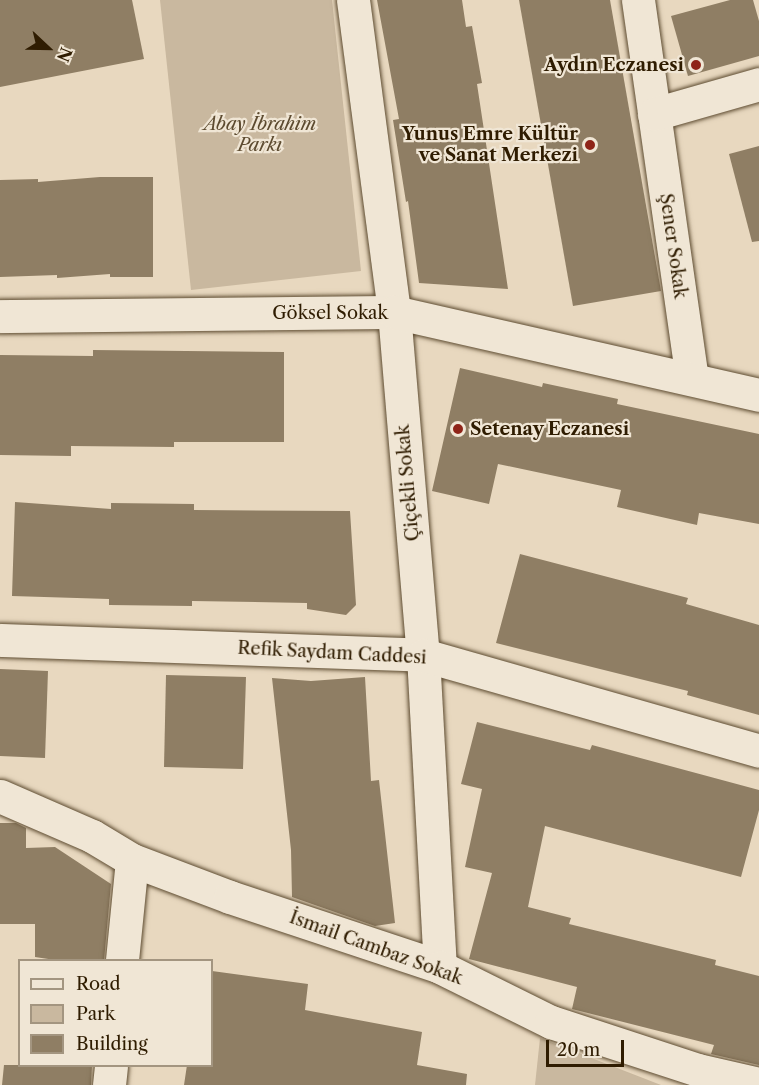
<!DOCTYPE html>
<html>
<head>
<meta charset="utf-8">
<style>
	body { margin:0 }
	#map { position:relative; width:759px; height:1085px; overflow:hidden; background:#e8d8bf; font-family:"Libre Caslon Text",serif }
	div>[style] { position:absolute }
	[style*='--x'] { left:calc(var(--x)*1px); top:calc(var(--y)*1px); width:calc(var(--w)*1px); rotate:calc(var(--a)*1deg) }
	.green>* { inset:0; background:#c9b89f }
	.building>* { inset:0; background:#8f7e64 }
	.roads { filter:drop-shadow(0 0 2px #5d4b30) drop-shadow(0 0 2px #5d4b30) }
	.minor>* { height:33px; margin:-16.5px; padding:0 16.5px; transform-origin:16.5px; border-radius:16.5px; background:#f0e6d5 }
	.dots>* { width:16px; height:16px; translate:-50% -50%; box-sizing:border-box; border:3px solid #f0e6d5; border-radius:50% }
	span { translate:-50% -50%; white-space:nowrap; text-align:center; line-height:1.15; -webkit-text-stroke:4.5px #f0e6d5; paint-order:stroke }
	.poi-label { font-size:18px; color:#2f1c01; font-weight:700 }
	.right { translate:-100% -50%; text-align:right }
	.left { translate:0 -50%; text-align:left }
	.park-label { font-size:18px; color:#5d4b30; font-style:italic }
	.street-label { font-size:18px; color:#2f1c01 }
	.legend { position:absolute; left:18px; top:959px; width:195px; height:108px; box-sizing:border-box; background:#f0e6d5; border:2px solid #a39580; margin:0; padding:8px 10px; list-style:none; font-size:18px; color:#2f1c01 }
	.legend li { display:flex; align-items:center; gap:12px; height:30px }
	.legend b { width:30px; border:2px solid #a39580 }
	.north { position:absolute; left:18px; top:18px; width:60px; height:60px; -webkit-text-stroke:4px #f0e6d5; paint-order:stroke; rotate:112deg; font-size:16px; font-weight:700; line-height:24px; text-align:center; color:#2f1c01 }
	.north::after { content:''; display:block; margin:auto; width:21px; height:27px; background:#2f1c01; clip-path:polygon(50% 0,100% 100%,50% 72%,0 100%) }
	.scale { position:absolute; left:546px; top:1040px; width:78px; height:27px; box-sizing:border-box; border:3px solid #2f1c01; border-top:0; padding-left:8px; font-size:18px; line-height:21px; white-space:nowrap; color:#2f1c01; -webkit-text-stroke:4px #f0e6d5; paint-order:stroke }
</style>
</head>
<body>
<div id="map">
	<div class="green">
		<i style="clip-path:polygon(160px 0,332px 0,361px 271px,191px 290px)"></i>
		<i style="clip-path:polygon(540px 1038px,661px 1085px,535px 1085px)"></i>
	</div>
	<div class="building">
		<i style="clip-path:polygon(0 0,132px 0,144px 59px,0 87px)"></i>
		<i style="clip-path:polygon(377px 0,462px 0,466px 27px,472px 26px,482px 83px,477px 84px,508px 289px,419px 283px,408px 201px,406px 202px,393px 120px,399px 119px)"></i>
		<i style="clip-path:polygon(519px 0,610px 0,661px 291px,573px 306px)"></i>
		<i style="clip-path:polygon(730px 0,753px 0,759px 21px,759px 56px,688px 76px,671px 16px)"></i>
		<i style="clip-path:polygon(759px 146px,759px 241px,752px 242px,729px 154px)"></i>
		<i style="clip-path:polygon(100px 177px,153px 177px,153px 277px,110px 277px,110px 274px,57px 278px,57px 275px,0 277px,0 180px,38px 179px,38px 182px)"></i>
		<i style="clip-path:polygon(93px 350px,284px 352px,284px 442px,174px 442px,174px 447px,71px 446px,71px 456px,0 455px,0 355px,93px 356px)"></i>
		<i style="clip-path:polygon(460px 368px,542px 387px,543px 383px,618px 399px,617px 404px,759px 434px,759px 524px,699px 513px,697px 525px,617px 507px,621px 490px,498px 464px,489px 504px,432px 491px)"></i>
		<i style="clip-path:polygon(15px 502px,111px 509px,111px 503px,194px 504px,194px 510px,350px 511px,356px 605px,346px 615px,307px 609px,307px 603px,192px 601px,192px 606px,109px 605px,109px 599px,12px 596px)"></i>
		<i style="clip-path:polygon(520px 554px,688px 598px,686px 604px,759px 625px,759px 715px,687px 695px,688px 691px,496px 643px)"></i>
		<i style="clip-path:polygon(0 669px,48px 671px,45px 758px,0 756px)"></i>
		<i style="clip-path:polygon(166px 675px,246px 677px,243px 769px,164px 767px)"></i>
		<i style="clip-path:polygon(365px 677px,371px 781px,379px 780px,395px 923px,375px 926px,292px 897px,291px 850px,272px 678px,311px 681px)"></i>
		<i style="clip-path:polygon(477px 722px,590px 750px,592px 745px,759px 790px,759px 810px,741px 877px,545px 826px,528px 907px,571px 918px,569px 924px,716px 960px,715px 965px,759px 976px,759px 1065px,711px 1054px,714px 1045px,572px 1009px,577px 987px,469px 959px,492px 873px,465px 867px,482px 789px,461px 784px)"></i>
		<i style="clip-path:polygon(0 823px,16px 823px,26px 828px,26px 848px,55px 847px,111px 884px,104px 960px,55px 960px,35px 957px,35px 924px,0 924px)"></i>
		<i style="clip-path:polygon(212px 971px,308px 984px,305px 1010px,422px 1032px,417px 1065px,467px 1074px,466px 1085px,184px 1085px,187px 1065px,212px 1065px)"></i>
		<i style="clip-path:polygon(4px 1065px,92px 1065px,91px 1085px,2px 1085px)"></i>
	</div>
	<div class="roads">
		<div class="minor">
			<i style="--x:353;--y:0;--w:315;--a:82.5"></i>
			<i style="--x:394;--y:312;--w:344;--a:85.2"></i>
			<i style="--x:423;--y:655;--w:312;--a:86.9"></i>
			<i style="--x:638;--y:0;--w:382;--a:81.9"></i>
			<i style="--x:654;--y:114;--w:109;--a:-15.9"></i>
			<i style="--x:0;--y:316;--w:394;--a:-0.6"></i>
			<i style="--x:394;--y:312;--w:374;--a:12.8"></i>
			<i style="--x:0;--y:640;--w:423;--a:2"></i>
			<i style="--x:423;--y:655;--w:349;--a:15.9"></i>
			<i style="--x:0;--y:796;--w:100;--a:23.5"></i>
			<i style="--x:92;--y:836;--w:47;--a:31"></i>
			<i style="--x:132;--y:860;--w:105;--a:20.7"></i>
			<i style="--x:230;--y:897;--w:221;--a:18.4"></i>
			<i style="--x:440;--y:967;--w:124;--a:26.4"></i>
			<i style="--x:551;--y:1022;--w:155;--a:18.1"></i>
			<i style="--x:698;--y:1070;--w:63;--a:12.9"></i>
			<i style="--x:122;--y:960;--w:100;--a:-84.3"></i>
			<i style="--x:109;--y:1085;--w:19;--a:-84"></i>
		</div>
	</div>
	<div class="dots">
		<i style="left:696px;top:65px;background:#8f2418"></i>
		<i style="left:590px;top:145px;background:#8f2418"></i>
		<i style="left:458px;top:429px;background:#8f2418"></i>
	</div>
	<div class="poi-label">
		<span class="right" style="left:684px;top:65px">Aydın Eczanesi</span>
		<span class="right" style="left:578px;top:145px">Yunus Emre Kültür<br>ve Sanat Merkezi</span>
		<span class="left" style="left:470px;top:429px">Setenay Eczanesi</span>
	</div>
	<div class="park-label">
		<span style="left:260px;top:135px">Abay İbrahim<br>Parkı</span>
	</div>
	<div class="street-label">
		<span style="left:673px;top:246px;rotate:82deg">Şener Sokak</span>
		<span style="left:330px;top:313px">Göksel Sokak</span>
		<span style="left:408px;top:483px;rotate:-95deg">Çiçekli Sokak</span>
		<span style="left:332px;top:653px;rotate:3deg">Refik Saydam Caddesi</span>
		<span style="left:376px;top:948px;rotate:20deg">İsmail Cambaz Sokak</span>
	</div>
	<ul class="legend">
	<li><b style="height:8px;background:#f0e6d5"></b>Road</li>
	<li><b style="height:16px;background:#c9b89f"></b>Park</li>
	<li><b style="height:16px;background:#8f7e64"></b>Building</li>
	</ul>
	<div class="north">N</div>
	<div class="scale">20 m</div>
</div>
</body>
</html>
